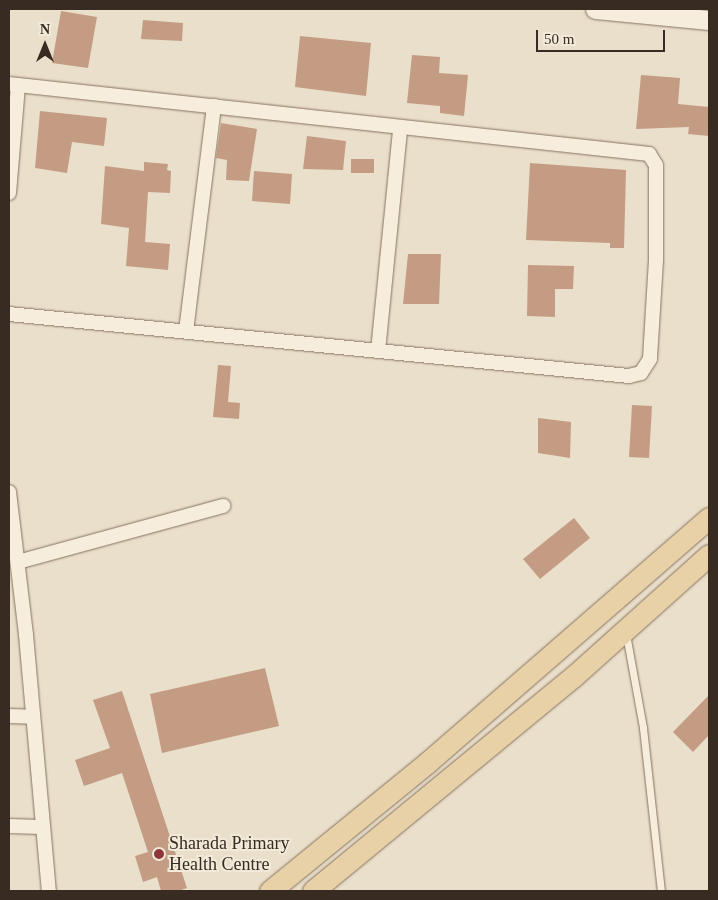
<!DOCTYPE html>
<html>
<head>
<meta charset="utf-8">
<style>
	body { margin:0 }
	#map { position:relative; width:718px; height:900px; overflow:hidden; background:#eadfca; font-family:Georgia,serif }
	div>[style] { position:absolute }
	[style*='--x'] { left:calc(var(--x)*1px); top:calc(var(--y)*1px); width:calc(var(--w)*1px); rotate:calc(var(--a)*1deg) }
	.building>* { inset:0; background:#c49c84 }
	.roads { filter:drop-shadow(0 0 1px #857260) drop-shadow(0 0 1px #857260) }
	.lane>* { height:7px; margin:-3.5px; padding:0 3.5px; transform-origin:3.5px; border-radius:3.5px; background:#f6eddd }
	.street>* { height:14px; margin:-7px; padding:0 7px; transform-origin:7px; border-radius:7px; background:#f6eddd }
	.secondary>* { height:19px; margin:-9.5px; padding:0 9.5px; transform-origin:9.5px; border-radius:9.5px; background:#f6eddd }
	.primary>* { height:21px; margin:-10.5px; padding:0 10.5px; transform-origin:10.5px; border-radius:10.5px; background:#e8d1a7 }
	.dots>* { width:14px; height:14px; translate:-50% -50%; box-sizing:border-box; border:2px solid #f2ead9; border-radius:50% }
	span { translate:-50% -50%; white-space:nowrap; text-align:center; line-height:1.15; -webkit-text-stroke:4px #f2ead9; paint-order:stroke }
	.poi-label { font-size:18px; color:#372b22 }
	.left { translate:0 -50%; text-align:left }
	.frame { position:absolute; inset:0; border:10px solid #372b22; pointer-events:none }
	.north { position:absolute; left:20px; top:20px; width:50px; height:50px; -webkit-text-stroke:4px #f2ead9; paint-order:stroke; rotate:0deg; font-size:14px; font-weight:700; line-height:20px; text-align:center; color:#372b22 }
	.north::after { content:''; display:block; margin:auto; width:18px; height:22px; background:#372b22; clip-path:polygon(50% 0,100% 100%,50% 72%,0 100%) }
	.scale { position:absolute; left:536px; top:30px; width:129px; height:22px; box-sizing:border-box; border:2px solid #372b22; border-top:0; padding-left:6px; font-size:15px; line-height:18px; white-space:nowrap; color:#372b22; -webkit-text-stroke:4px #f2ead9; paint-order:stroke }
</style>
</head>
<body>
<div id="map">
	<div class="building">
		<i style="clip-path:polygon(61px 11px,97px 17px,88px 68px,52px 63px)"></i>
		<i style="clip-path:polygon(143px 20px,183px 23px,182px 41px,141px 39px)"></i>
		<i style="clip-path:polygon(300px 36px,371px 43px,366px 96px,295px 87px)"></i>
		<i style="clip-path:polygon(412px 55px,440px 57px,439px 73px,468px 75px,464px 116px,440px 113px,440px 106px,407px 103px)"></i>
		<i style="clip-path:polygon(641px 75px,680px 78px,678px 104px,709px 107px,709px 136px,688px 134px,689px 127px,636px 129px)"></i>
		<i style="clip-path:polygon(40px 111px,107px 118px,104px 146px,72px 142px,67px 173px,35px 168px)"></i>
		<i style="clip-path:polygon(221px 123px,257px 129px,249px 181px,226px 180px,227px 160px,216px 158px)"></i>
		<i style="clip-path:polygon(307px 136px,346px 141px,343px 170px,303px 169px)"></i>
		<i style="clip-path:polygon(351px 159px,374px 159px,374px 173px,351px 173px)"></i>
		<i style="clip-path:polygon(144px 162px,168px 164px,167px 170px,171px 171px,170px 193px,148px 192px,145px 242px,170px 244px,168px 270px,126px 266px,129px 228px,101px 224px,105px 166px,144px 171px)"></i>
		<i style="clip-path:polygon(530px 163px,626px 170px,624px 248px,610px 248px,610px 243px,526px 240px)"></i>
		<i style="clip-path:polygon(254px 171px,292px 174px,290px 204px,252px 201px)"></i>
		<i style="clip-path:polygon(408px 254px,441px 254px,439px 304px,403px 304px)"></i>
		<i style="clip-path:polygon(528px 265px,574px 266px,573px 289px,555px 289px,555px 317px,527px 316px)"></i>
		<i style="clip-path:polygon(218px 365px,231px 366px,228px 402px,240px 403px,239px 419px,213px 417px)"></i>
		<i style="clip-path:polygon(632px 405px,652px 406px,649px 458px,629px 457px)"></i>
		<i style="clip-path:polygon(538px 418px,571px 422px,570px 458px,538px 453px)"></i>
		<i style="clip-path:polygon(574px 518px,590px 538px,540px 579px,523px 559px)"></i>
		<i style="clip-path:polygon(265px 668px,279px 726px,162px 753px,150px 694px)"></i>
		<i style="clip-path:polygon(122px 691px,187px 888px,178px 891px,161px 891px,157px 877px,143px 882px,135px 856px,148px 852px,122px 773px,84px 786px,75px 760px,110px 748px,93px 700px)"></i>
		<i style="clip-path:polygon(709px 695px,709px 735px,693px 752px,673px 732px)"></i>
	</div>
	<div class="roads">
		<div class="lane">
			<i style="--x:626;--y:634;--w:96;--a:79.7"></i>
			<i style="--x:643;--y:728;--w:164;--a:83.7"></i>
		</div>
		<div class="street">
			<i style="--x:9;--y:84;--w:644;--a:6.24"></i>
			<i style="--x:649;--y:154;--w:13;--a:58"></i>
			<i style="--x:656;--y:165;--w:95;--a:90"></i>
			<i style="--x:656;--y:260;--w:99;--a:93.5"></i>
			<i style="--x:650;--y:359;--w:17;--a:123"></i>
			<i style="--x:641;--y:373;--w:12;--a:166"></i>
			<i style="--x:629;--y:376;--w:623;--a:-174.29"></i>
			<i style="--x:9;--y:193;--w:108;--a:-85.2"></i>
			<i style="--x:186;--y:331;--w:227;--a:-82.9"></i>
			<i style="--x:378;--y:351;--w:223;--a:-84.3"></i>
			<i style="--x:9;--y:492;--w:144;--a:83.2"></i>
			<i style="--x:26;--y:635;--w:257;--a:84.9"></i>
			<i style="--x:18;--y:562;--w:213;--a:-15.3"></i>
			<i style="--x:9;--y:716;--w:23;--a:2"></i>
			<i style="--x:9;--y:826;--w:32;--a:2"></i>
		</div>
		<div class="secondary">
			<i style="--x:595;--y:9;--w:115;--a:5.5"></i>
		</div>
		<div class="primary">
			<i style="--x:270;--y:891;--w:204;--a:-39.2"></i>
			<i style="--x:428;--y:762;--w:372;--a:-41"></i>
			<i style="--x:313;--y:891;--w:338;--a:-39.5"></i>
			<i style="--x:574;--y:676;--w:181;--a:-41.9"></i>
		</div>
	</div>
	<div class="dots">
		<i style="left:159px;top:854px;background:#8d373b"></i>
	</div>
	<div class="poi-label">
		<span class="left" style="left:169px;top:854px">Sharada Primary<br>Health Centre</span>
	</div>
	<div class="frame"></div>
	<div class="north">N</div>
	<div class="scale">50 m</div>
</div>
</body>
</html>
